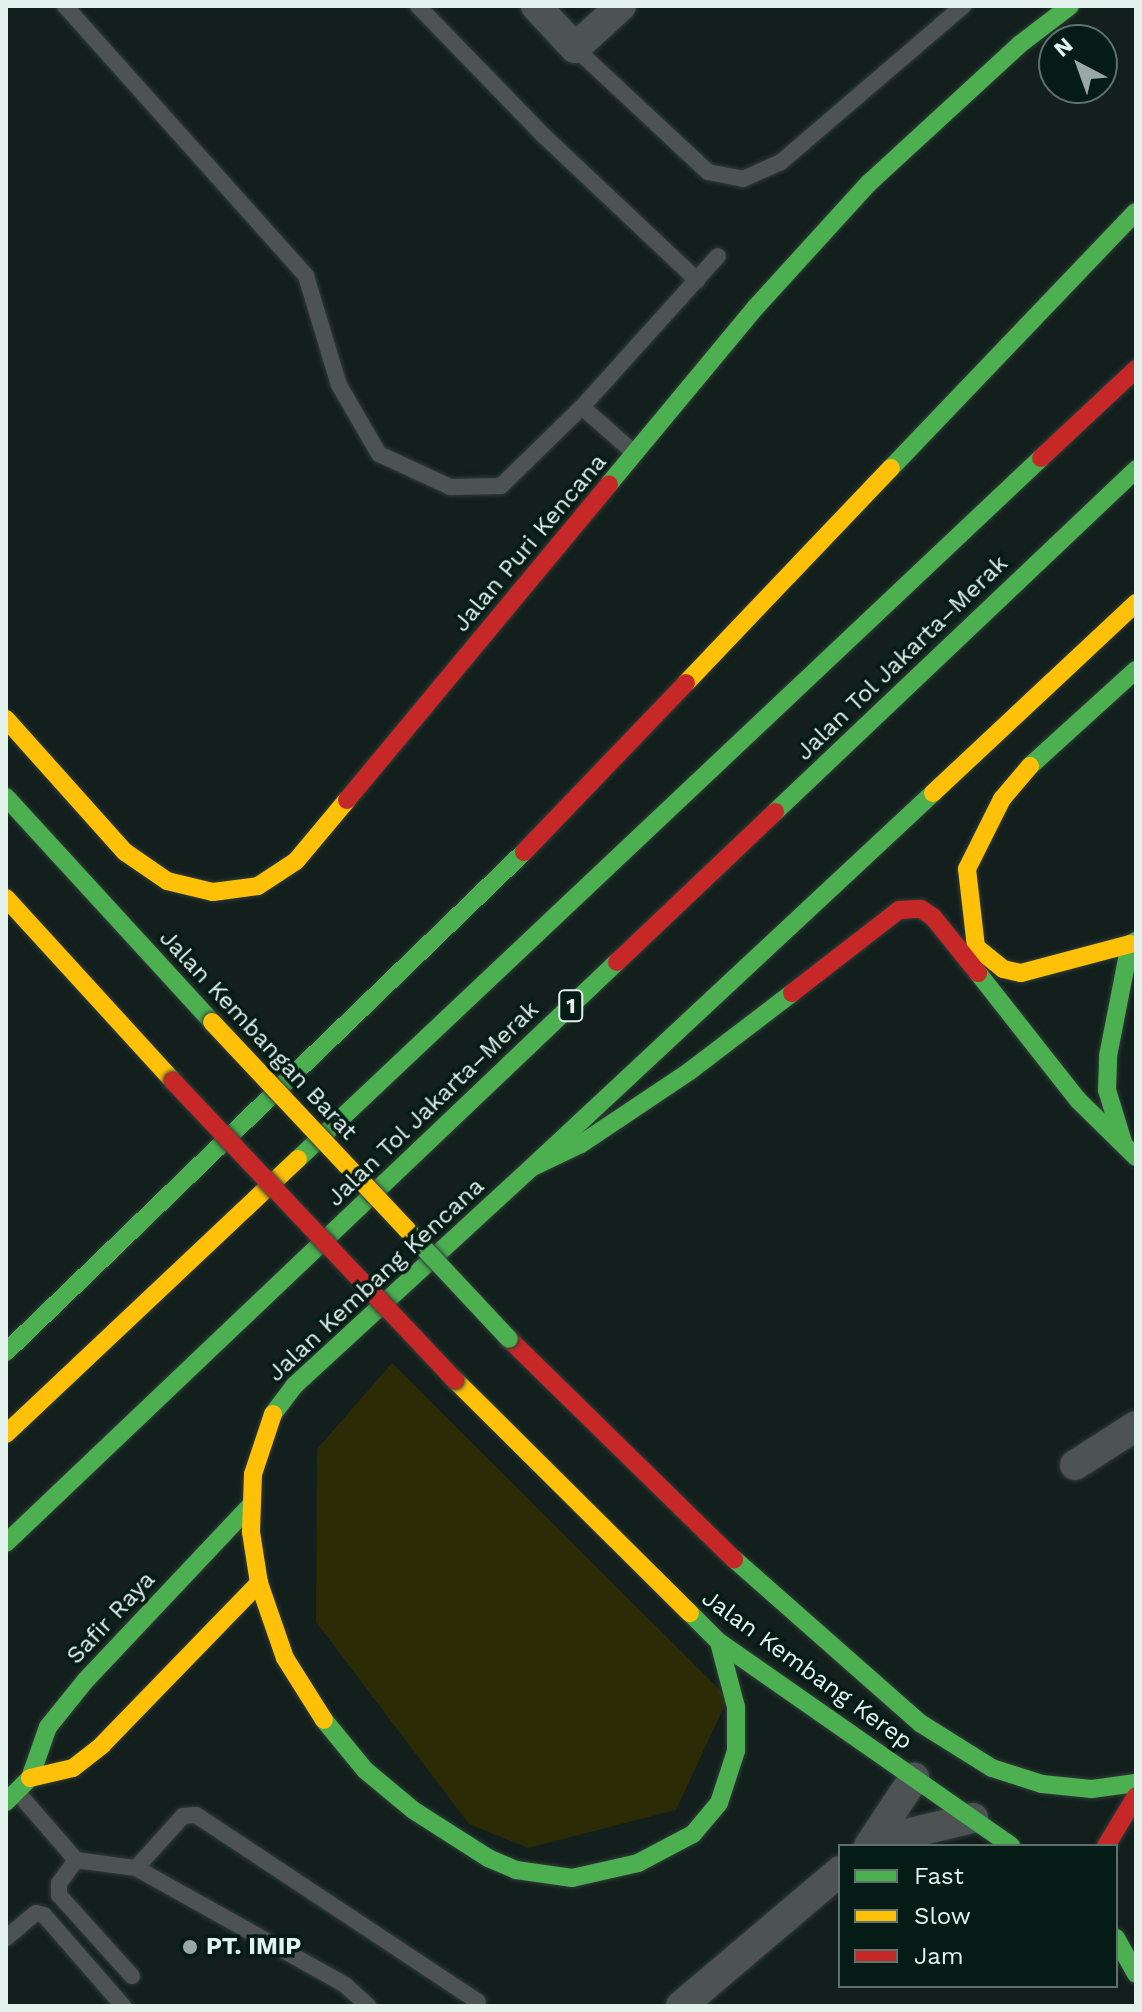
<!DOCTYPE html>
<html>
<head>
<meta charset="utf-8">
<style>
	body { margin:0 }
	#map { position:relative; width:1142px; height:2012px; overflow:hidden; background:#121f1c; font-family:"Work Sans",sans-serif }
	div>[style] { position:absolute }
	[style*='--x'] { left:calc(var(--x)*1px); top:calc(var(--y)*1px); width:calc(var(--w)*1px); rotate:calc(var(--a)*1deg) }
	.green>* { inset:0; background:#2b2b05 }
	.roads { filter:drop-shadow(0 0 2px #303c39) drop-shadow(0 0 2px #303c39) }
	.lane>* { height:16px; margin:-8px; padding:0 8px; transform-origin:8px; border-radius:8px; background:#4d5252 }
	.street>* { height:30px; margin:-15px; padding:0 15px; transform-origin:15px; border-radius:15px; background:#4d5252 }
	.fast>* { height:18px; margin:-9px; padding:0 9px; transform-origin:9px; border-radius:9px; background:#4caf50 }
	.slow>* { height:18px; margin:-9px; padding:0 9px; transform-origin:9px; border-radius:9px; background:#ffc107 }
	.jam>* { height:18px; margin:-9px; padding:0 9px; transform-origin:9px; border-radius:9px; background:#c62828 }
	.bridges { filter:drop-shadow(0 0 2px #303c39) drop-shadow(0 0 2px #303c39) }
	.fast-bridge>* { height:18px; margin:-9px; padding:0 9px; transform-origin:9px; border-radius:9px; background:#4caf50 }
	.slow-bridge>* { height:18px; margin:-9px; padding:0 9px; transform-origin:9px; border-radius:9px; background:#ffc107 }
	.jam-bridge>* { height:18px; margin:-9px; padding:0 9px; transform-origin:9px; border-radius:9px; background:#c62828 }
	.dots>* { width:22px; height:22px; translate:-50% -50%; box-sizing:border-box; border:4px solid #041b16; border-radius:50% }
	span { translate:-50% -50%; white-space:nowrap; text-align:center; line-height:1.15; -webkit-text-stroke:7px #041b16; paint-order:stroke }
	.shield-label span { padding:2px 6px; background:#041b16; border:2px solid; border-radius:6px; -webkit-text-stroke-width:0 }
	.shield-label { font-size:22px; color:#e4f2ee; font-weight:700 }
	.street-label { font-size:24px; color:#e4f2ee }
	.poi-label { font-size:24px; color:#e4f2ee; font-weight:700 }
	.left { translate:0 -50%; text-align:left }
	.frame { position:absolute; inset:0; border:8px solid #e4f2ee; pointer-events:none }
	.legend { position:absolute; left:838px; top:1844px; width:280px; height:144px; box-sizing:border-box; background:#041b16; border:2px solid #5e716c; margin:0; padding:10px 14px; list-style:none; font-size:24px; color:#e4f2ee }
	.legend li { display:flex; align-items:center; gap:16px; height:40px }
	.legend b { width:40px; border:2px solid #5e716c }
	.north { position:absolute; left:1038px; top:24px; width:80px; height:80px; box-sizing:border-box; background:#041b16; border:2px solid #5e716c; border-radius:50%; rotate:319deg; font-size:22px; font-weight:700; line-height:32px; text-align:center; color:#e4f2ee }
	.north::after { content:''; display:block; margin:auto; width:28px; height:36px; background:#9aa8a4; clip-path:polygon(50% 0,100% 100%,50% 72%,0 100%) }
</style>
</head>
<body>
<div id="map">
	<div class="green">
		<i style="clip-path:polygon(392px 1363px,728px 1698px,676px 1810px,528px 1848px,469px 1824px,316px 1622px,317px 1449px)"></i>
	</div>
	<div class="roads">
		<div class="lane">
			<i style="--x:65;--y:6;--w:362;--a:48.2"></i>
			<i style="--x:306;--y:276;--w:114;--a:73.2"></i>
			<i style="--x:339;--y:385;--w:80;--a:59.9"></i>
			<i style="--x:379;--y:454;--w:78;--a:24.9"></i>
			<i style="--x:450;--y:487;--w:51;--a:-1.1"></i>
			<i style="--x:501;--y:486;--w:113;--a:-44.3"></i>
			<i style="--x:582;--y:407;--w:203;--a:-48"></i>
			<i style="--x:418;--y:6;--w:180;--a:45.9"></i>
			<i style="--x:543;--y:135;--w:212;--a:43.3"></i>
			<i style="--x:575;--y:48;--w:182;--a:43"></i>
			<i style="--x:708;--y:172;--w:36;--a:11"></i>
			<i style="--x:743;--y:179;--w:42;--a:-24.1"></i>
			<i style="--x:781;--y:162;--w:240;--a:-40.6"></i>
			<i style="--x:582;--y:407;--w:67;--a:41.3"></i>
			<i style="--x:18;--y:1793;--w:89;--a:49.1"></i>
			<i style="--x:76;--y:1860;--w:61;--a:7.6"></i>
			<i style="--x:136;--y:1868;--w:240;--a:29.2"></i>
			<i style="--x:345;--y:1985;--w:31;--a:42"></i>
			<i style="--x:76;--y:1860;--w:29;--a:126"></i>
			<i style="--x:59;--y:1883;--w:12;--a:90"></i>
			<i style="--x:59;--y:1895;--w:109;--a:48"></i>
			<i style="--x:136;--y:1868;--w:70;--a:-47.9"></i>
			<i style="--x:183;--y:1816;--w:13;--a:-4"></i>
			<i style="--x:196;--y:1815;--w:338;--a:33.5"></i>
			<i style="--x:6;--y:1938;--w:39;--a:-40"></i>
			<i style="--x:36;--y:1913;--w:8;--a:14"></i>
			<i style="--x:44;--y:1915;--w:121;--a:49"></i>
		</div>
		<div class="street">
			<i style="--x:536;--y:6;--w:57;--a:47.1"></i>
			<i style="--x:575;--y:48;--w:62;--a:-42.4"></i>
			<i style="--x:1075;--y:1465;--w:72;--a:-32.6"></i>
			<i style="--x:873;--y:1842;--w:103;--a:-13.5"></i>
			<i style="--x:869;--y:1846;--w:82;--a:-56.5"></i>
			<i style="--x:681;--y:2006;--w:209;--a:-40.3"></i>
		</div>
		<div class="fast">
			<i style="--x:891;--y:468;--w:354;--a:-46.3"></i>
			<i style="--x:609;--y:484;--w:230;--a:-50.3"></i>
			<i style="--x:756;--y:307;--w:168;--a:-47.7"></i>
			<i style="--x:869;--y:183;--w:204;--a:-42.6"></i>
			<i style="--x:1019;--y:45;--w:64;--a:-37.4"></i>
			<i style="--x:1030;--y:766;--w:143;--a:-42.2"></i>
			<i style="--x:6;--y:797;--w:305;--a:47.5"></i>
			<i style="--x:775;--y:812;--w:498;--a:-43.5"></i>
			<i style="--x:978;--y:973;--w:162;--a:51.8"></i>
			<i style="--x:1078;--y:1100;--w:81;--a:44.5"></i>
			<i style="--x:1123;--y:1142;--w:54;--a:-107.1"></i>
			<i style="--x:1107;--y:1090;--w:34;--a:-88"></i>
			<i style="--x:1108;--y:1056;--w:114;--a:-78.9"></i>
			<i style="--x:1130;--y:944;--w:7;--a:-27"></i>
			<i style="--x:298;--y:1159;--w:1021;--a:-43.33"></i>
			<i style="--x:531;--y:1168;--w:550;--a:-43.01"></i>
			<i style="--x:6;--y:1352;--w:720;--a:-43.99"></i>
			<i style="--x:273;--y:1414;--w:36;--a:-53"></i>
			<i style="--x:295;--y:1385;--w:321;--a:-42.6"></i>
			<i style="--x:531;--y:1168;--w:55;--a:-25.6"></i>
			<i style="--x:581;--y:1144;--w:131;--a:-33.8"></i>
			<i style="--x:690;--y:1071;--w:128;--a:-37.4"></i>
			<i style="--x:6;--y:1543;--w:843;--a:-43.56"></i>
			<i style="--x:734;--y:1559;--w:248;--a:41.4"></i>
			<i style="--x:920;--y:1723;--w:85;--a:32"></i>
			<i style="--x:992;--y:1768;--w:52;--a:17.7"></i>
			<i style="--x:1042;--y:1784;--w:50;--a:5.7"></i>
			<i style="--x:1092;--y:1789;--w:44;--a:-7.8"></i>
			<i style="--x:690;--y:1613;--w:41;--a:45"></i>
			<i style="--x:719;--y:1642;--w:356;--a:34.9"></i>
			<i style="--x:324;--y:1720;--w:65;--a:50.6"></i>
			<i style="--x:365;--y:1770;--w:62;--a:39.8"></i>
			<i style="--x:413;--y:1810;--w:89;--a:32.6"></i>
			<i style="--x:488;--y:1858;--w:30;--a:23"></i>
			<i style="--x:516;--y:1870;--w:57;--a:8.1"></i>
			<i style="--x:572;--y:1878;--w:68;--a:-12.8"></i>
			<i style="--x:638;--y:1863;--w:62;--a:-27.8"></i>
			<i style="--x:693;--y:1834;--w:40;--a:-50"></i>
			<i style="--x:719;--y:1803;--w:55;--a:-71.9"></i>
			<i style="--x:736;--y:1751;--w:44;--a:-90"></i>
			<i style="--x:736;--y:1707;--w:67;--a:-104.7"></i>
			<i style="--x:6;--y:1802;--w:34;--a:-45"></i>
			<i style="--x:30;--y:1778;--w:54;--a:-70.6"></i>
			<i style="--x:48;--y:1727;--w:59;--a:-51.2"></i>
			<i style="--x:85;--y:1681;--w:241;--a:-46.7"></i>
			<i style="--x:1116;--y:1938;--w:41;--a:60.9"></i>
		</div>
		<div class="slow">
			<i style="--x:686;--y:683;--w:297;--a:-46.4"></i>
			<i style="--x:6;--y:719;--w:178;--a:48.2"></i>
			<i style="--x:125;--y:852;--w:51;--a:34.6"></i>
			<i style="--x:167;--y:881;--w:47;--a:13.4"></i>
			<i style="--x:213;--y:892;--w:45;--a:-7.6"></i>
			<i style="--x:258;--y:886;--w:45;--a:-33.3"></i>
			<i style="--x:296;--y:861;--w:80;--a:-50.1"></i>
			<i style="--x:1030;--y:766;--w:43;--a:130.3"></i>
			<i style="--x:1002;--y:799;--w:78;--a:116.6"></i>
			<i style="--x:967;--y:869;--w:79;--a:83.4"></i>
			<i style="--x:976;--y:947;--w:35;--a:39"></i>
			<i style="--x:1003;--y:969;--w:18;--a:13"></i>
			<i style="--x:1021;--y:973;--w:113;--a:-14.9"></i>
			<i style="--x:933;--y:793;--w:278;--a:-43.1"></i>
			<i style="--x:6;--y:898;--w:248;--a:47.6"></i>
			<i style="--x:455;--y:1380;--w:331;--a:44.8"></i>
			<i style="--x:273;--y:1414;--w:63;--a:108.4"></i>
			<i style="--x:253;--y:1474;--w:58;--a:92"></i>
			<i style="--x:251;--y:1532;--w:52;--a:81.1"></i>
			<i style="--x:259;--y:1583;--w:79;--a:70.9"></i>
			<i style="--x:285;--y:1658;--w:73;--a:57.8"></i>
			<i style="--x:6;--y:1434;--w:401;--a:-43.3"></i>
			<i style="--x:30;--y:1778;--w:44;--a:-13.1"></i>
			<i style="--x:73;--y:1768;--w:37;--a:-38"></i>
			<i style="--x:102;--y:1745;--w:226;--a:-45.9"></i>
		</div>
		<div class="jam">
			<i style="--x:1041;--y:458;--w:130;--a:-43.1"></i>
			<i style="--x:347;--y:800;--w:410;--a:-50.3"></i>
			<i style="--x:524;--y:852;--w:234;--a:-46.2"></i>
			<i style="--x:617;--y:962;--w:218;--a:-43.5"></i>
			<i style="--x:792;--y:993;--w:135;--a:-37.8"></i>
			<i style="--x:899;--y:910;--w:22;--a:-3"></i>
			<i style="--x:921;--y:909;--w:14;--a:34"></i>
			<i style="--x:933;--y:917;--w:72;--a:51.2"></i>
			<i style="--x:509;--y:1339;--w:315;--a:44.4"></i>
			<i style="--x:1106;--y:1846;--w:58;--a:-59"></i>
		</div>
	</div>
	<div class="bridges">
		<div class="fast-bridge">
			<i style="--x:407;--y:1230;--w:149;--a:46.9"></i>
		</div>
		<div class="slow-bridge">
			<i style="--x:212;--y:1022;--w:285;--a:46.8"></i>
		</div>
		<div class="jam-bridge">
			<i style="--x:173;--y:1081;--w:411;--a:46.7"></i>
		</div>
	</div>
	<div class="dots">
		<i style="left:190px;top:1947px;background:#9aa8a4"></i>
	</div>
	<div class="shield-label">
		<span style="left:571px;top:1006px">1</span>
	</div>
	<div class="street-label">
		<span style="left:530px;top:543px;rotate:-50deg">Jalan Puri Kencana</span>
		<span style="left:902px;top:658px;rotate:-44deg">Jalan Tol Jakarta–Merak</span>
		<span style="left:258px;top:1035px;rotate:47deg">Jalan Kembangan Barat</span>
		<span style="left:433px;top:1104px;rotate:-44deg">Jalan Tol Jakarta–Merak</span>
		<span style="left:376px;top:1280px;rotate:-43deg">Jalan Kembang Kencana</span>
		<span style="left:111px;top:1618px;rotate:-47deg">Safir Raya</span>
		<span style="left:807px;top:1670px;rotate:36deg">Jalan Kembang Kerep</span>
	</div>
	<div class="poi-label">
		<span class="left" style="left:206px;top:1947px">PT. IMIP</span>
	</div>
	<div class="frame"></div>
	<ul class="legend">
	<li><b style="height:10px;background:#4caf50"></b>Fast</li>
	<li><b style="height:10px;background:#ffc107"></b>Slow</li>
	<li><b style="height:10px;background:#c62828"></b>Jam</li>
	</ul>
	<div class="north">N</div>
</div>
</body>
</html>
